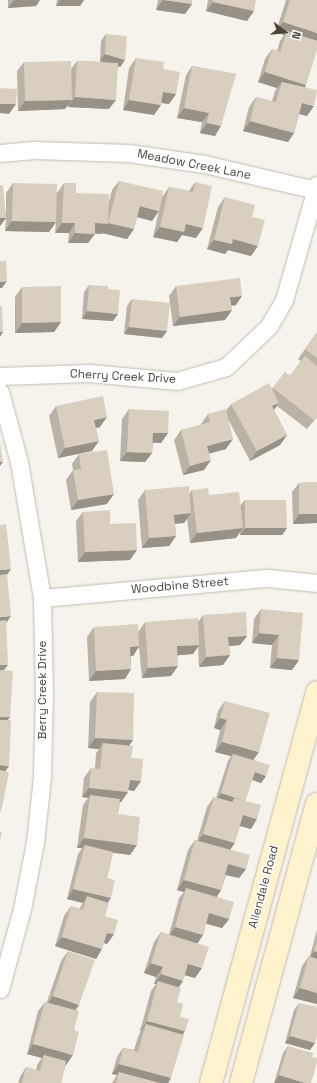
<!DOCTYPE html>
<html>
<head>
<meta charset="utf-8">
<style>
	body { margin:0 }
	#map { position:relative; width:317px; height:1083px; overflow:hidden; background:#f6f3ec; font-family:"Space Grotesk",sans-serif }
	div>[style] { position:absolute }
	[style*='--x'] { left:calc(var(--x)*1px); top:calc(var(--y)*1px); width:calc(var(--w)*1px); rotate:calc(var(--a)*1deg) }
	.roads { filter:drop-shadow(0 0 1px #c2bbae) drop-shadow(0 0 1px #c2bbae) }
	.minor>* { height:17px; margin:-8.5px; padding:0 8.5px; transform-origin:8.5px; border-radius:8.5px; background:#fff }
	.secondary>* { height:22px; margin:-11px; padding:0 11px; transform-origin:11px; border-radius:11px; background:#fff3cd }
	.wall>* { inset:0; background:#bab2a6 }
	.shaded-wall>* { inset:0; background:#979187 }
	.building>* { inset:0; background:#d8cfc1 }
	span { translate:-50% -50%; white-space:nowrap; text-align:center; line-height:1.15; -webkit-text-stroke:3px #fff; paint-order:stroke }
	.street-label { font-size:12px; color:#4b4439 }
	.north { position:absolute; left:265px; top:12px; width:40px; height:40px; -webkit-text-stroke:3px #fff; paint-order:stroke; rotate:106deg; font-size:11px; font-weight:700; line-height:16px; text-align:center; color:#4b4439 }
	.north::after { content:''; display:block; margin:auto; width:14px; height:18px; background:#4b4439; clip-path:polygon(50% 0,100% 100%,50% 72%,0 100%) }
</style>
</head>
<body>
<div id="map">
	<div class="roads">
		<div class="minor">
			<i style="--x:0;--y:153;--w:34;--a:-5"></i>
			<i style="--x:34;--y:150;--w:95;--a:1.8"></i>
			<i style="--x:129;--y:153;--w:76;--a:8.3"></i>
			<i style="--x:204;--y:164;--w:115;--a:13.1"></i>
			<i style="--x:0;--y:376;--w:89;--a:-1.9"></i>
			<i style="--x:89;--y:373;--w:88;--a:5.2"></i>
			<i style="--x:177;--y:381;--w:51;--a:-15.9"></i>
			<i style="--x:226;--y:367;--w:59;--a:-43.6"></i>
			<i style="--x:269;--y:326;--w:30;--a:-60"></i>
			<i style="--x:284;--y:300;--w:120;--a:-74"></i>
			<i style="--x:0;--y:392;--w:73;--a:74.8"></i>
			<i style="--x:19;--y:462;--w:138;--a:80.4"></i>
			<i style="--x:42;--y:598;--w:96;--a:88.8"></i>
			<i style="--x:44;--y:694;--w:83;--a:91.4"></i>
			<i style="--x:42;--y:777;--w:65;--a:96.1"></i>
			<i style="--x:35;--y:842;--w:68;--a:101"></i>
			<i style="--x:22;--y:909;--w:83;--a:105.4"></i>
			<i style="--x:42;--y:598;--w:227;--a:-5.1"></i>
			<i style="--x:268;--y:578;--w:49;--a:5.8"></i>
		</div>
		<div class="secondary">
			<i style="--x:211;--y:1083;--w:405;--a:-74.8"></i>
			<i style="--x:241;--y:1083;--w:289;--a:-74.8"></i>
		</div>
	</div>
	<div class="wall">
		<i style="clip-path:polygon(8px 0,40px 0,36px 6px,8px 8px)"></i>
		<i style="clip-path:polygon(57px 0,84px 0,80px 6px,56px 6px)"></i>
		<i style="clip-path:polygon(158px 0,192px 0,192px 4px,185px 14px,156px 10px)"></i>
		<i style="clip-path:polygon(208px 0,256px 0,247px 21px,206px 11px)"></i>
		<i style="clip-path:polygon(286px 0,317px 0,306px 85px,305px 87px,307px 116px,299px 114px,294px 133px,288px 142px,243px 131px,249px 107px,256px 97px,272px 101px,275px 91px,277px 88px,258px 82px,265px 59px,272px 49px,277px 51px,280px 41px,284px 35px,276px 32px)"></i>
		<i style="clip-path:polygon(106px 34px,125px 60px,120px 67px,118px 66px,109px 109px,68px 107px,68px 105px,65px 109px,18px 111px,17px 71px,24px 62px,71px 69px,77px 61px,103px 62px,100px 61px,101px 41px)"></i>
		<i style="clip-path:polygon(136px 58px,163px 69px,176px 94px,169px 104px,161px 103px,154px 115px,123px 110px,129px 68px)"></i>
		<i style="clip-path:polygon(192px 66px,236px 74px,215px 136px,200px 133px,202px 122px,177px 118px,186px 75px)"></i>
		<i style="clip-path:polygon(119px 181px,152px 221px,137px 217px,134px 229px,127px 239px,102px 233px,101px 234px,95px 233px,88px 243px,68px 243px,69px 233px,55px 233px,56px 222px,49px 232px,5px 231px,6px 218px,0 226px,0 185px,6px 216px,6px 193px,13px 183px,57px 193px,64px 183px,76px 193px,109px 202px,112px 190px)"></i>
		<i style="clip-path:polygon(195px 182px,196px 238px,182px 235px,177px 242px,153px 237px,162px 197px,169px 187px,189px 191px)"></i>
		<i style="clip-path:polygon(225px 197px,252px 217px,251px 256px,228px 250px,225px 254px,207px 249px,218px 207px)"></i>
		<i style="clip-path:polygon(89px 285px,108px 289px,113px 321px,82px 319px,84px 292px)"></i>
		<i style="clip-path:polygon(176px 286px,236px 305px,231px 306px,232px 310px,225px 320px,173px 326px,169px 296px)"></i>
		<i style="clip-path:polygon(22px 287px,61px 322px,54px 332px,15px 333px,15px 297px)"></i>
		<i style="clip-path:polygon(132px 299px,167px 331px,162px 338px,124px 334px,127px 306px)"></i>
		<i style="clip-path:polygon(317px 332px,317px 417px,307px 429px,277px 406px,274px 410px,287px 435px,280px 445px,250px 461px,229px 421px,226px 449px,209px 453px,204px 470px,183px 475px,174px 440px,181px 430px,201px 425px,201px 424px,208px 414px,226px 411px,231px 404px,272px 389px,285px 372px,290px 376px,301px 361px,298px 359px)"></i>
		<i style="clip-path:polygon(56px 406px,100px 427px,96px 428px,92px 451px,58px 458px,49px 416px)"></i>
		<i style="clip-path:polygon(129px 409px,168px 433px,161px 443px,153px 443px,152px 453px,145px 462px,120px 461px,122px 419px)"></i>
		<i style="clip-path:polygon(79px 454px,107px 504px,71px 510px,66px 480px,73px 470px,72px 464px)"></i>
		<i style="clip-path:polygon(317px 482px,317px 523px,293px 524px,292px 492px,299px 483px)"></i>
		<i style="clip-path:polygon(145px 490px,189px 494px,192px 490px,209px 495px,240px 506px,245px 500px,287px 528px,282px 535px,240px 535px,240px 532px,236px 538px,190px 543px,187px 518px,184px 523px,175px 524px,176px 536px,169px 546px,142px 548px,138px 500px)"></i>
		<i style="clip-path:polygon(83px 512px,110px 524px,130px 560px,78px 562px,76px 521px)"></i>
		<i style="clip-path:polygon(261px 609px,299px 660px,292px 670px,270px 668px,272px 645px,252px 643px,254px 619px)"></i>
		<i style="clip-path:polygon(203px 615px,247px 636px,240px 645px,229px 646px,230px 655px,223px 665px,199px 667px,198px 647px,193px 654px,178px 655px,171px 676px,142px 678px,139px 647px,133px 656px,131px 656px,131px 669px,125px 679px,89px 681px,87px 637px,94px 627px,139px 631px,145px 622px,198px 622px)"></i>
		<i style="clip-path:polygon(97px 692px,133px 740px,129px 746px,131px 758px,141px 781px,134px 791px,128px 790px,128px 792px,121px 802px,120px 802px,118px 814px,130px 855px,113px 852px,107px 878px,111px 898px,107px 903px,105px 916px,114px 934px,107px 944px,104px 943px,96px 959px,55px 946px,64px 916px,71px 906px,79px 909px,83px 903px,67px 899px,78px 854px,82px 848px,77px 848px,83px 805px,88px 798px,82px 797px,84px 778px,91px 768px,95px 769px,96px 753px,99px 749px,88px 748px,90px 702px)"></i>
		<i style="clip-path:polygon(225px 701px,253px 760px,266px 776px,261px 783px,252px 780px,245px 801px,251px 829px,240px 826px,230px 850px,246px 869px,239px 878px,226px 875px,221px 890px,216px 897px,229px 919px,222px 928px,206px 924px,203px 935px,197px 944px,195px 978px,185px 975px,179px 987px,177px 1002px,183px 1035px,168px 1083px,112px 1083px,117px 1075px,112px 1074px,117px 1057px,123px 1048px,134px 1050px,139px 1034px,141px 1031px,140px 1031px,151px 991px,156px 984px,154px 984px,156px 977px,144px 973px,154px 942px,161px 932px,169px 935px,179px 898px,184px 892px,177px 890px,188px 850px,195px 840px,197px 841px,207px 807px,214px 797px,216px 798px,228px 761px,231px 756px,215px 752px,220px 730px,214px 728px,218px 711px)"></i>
		<i style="clip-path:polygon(317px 930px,317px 1004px,293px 998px,302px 966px,309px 956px,310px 956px)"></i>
		<i style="clip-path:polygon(68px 951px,76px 1010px,74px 1030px,61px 1083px,18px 1083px,20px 1077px,26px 1067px,36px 1070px,37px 1065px,42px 1058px,27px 1054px,38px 1011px,45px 1002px,47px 1002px,61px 961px)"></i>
		<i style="clip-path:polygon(299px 1003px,315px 1043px,310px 1050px,285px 1043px,294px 1010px)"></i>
		<i style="clip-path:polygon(288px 1046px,312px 1057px,274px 1083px,283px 1053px)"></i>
	</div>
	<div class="shaded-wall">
		<i style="clip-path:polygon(14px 0,40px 0,36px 6px,8px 8px)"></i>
		<i style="clip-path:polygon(60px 0,84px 0,80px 6px,56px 6px)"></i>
		<i style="clip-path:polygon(163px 0,192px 4px,185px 14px,156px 10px)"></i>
		<i style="clip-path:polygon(213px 2px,254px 11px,247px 21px,206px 11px)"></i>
		<i style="clip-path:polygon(283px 22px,317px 33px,317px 41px,287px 31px,284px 35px,276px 32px)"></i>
		<i style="clip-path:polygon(105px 54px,125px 60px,120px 67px,100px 61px)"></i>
		<i style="clip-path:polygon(265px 72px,306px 85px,299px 95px,282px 82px,277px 88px,258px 82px)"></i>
		<i style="clip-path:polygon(163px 92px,176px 94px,169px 104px,156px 102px)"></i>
		<i style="clip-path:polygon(75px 97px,116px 100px,109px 109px,68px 107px)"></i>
		<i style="clip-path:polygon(72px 100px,65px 109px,18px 111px,25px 101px)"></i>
		<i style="clip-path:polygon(129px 100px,161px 105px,154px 115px,123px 110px)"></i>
		<i style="clip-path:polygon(302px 103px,314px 106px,307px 116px,295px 113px)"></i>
		<i style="clip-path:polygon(0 104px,16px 104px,9px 114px,0 113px)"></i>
		<i style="clip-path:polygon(184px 108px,209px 113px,202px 122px,177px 118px)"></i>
		<i style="clip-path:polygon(250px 121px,294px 133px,288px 142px,243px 131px)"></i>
		<i style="clip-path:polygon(207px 123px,221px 126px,215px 136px,200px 133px)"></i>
		<i style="clip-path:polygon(140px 206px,159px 211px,152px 221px,133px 216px)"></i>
		<i style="clip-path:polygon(0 218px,6px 218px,0 226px)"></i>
		<i style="clip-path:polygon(12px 221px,56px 222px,49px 232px,5px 231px)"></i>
		<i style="clip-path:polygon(62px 223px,75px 223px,69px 233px,55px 233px)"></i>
		<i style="clip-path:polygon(95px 223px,108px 223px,134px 229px,127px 239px,102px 233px,101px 234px,88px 233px)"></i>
		<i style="clip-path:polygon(186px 224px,203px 228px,196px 238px,182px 235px,177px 242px,153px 237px,160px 227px)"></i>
		<i style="clip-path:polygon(75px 233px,95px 234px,88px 243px,68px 243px)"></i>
		<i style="clip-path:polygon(233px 239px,258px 246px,251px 256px,228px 250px,225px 254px,207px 249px,214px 240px)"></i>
		<i style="clip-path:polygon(7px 281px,2px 288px,0 288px,0 282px)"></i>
		<i style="clip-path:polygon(242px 296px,236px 305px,223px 307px,230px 297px)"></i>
		<i style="clip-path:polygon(232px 310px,225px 320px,173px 326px,180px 317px)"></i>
		<i style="clip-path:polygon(87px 311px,118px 314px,113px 321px,82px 319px)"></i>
		<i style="clip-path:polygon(61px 322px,54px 332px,15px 333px,22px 323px)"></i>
		<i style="clip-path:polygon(129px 327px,167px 331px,162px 338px,124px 334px)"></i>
		<i style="clip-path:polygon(0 332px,3px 332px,0 337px)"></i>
		<i style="clip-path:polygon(279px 403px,272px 412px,272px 406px)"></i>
		<i style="clip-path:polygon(107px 417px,100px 427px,88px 430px,94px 420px)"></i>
		<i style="clip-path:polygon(153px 433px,168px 433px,161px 443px,146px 442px)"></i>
		<i style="clip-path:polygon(287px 435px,280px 445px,250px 461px,257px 451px)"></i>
		<i style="clip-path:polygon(233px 439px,226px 449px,201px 456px,207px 446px)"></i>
		<i style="clip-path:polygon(99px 441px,92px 451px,58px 458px,65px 448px)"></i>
		<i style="clip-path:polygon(127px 452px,152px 453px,145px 462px,120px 461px)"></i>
		<i style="clip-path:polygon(211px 460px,204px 470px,183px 475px,190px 466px)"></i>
		<i style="clip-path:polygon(0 462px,3px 462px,0 466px)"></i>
		<i style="clip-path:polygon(114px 494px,107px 504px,71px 510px,78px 500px)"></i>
		<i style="clip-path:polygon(191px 513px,184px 523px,168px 524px,174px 515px)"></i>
		<i style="clip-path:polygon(299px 514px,317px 514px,317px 523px,293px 524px)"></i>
		<i style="clip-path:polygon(243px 528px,236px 538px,190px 543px,197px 533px)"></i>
		<i style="clip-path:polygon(245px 528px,287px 528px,282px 535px,240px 535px)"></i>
		<i style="clip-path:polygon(176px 536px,169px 546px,142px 548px,149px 538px)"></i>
		<i style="clip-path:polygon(137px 550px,130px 560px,78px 562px,85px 552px)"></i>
		<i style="clip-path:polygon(11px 569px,4px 579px,0 579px,0 570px)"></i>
		<i style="clip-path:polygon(11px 616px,4px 626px,0 626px,0 617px)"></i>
		<i style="clip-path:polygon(259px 633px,279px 635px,272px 645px,252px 643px)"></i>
		<i style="clip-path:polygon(247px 636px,240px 645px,222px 647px,228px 637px)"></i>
		<i style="clip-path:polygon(199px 645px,193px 654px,170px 656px,177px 646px)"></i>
		<i style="clip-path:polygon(139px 646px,133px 656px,123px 657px,130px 647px)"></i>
		<i style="clip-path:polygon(230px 655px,223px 665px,199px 667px,206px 657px)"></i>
		<i style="clip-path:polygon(277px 658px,299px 660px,292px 670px,270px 668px)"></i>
		<i style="clip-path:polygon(0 665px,8px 665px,1px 674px,0 675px)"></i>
		<i style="clip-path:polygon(178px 666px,171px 676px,142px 678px,148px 668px)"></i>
		<i style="clip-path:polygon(131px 669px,125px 679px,89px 681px,96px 671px)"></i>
		<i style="clip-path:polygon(0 717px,10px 717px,3px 727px,0 727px)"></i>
		<i style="clip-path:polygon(220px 718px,227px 720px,220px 730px,214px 728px)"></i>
		<i style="clip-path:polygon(95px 738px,133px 740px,126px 750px,103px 743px,99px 749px,88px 748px)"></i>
		<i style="clip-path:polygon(222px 742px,259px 752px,252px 762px,233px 754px,231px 756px,215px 752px)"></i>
		<i style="clip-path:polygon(0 765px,9px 766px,2px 776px,0 776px)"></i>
		<i style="clip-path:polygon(255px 772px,266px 776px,261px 783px,250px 779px)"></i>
		<i style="clip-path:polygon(130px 780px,141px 781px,134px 791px,123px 789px)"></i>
		<i style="clip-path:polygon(89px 788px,128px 792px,121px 802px,89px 798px,90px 795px,88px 798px,82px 797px)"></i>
		<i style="clip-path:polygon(221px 793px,245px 801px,233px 802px,234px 798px,230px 805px,216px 800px)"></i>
		<i style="clip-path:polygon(243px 815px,257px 819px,251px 829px,236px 825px)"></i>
		<i style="clip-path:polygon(203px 834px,235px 843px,228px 853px,196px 844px)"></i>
		<i style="clip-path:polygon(84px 838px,137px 845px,130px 855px,84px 849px,85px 845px,82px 848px,77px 848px)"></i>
		<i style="clip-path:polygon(228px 864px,246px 869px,239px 878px,222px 874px)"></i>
		<i style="clip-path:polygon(184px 880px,221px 890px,215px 900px,186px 888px,184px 892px,177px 890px)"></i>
		<i style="clip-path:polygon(73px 889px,111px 898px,104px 908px,87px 896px,83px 903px,67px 899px)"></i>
		<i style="clip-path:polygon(209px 913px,229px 919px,222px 928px,202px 922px)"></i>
		<i style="clip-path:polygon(175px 927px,203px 935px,196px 945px,168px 937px)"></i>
		<i style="clip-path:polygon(107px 933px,114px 934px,107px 944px,100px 942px)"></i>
		<i style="clip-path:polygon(62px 937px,102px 949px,96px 959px,55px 946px)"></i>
		<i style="clip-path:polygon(314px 951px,317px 952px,317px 961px,309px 958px)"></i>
		<i style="clip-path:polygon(151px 963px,163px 967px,156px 977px,144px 973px)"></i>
		<i style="clip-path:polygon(188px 964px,202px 968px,195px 978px,181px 974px)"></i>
		<i style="clip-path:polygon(161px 974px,183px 981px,176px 991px,158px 981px,156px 984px,154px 984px)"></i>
		<i style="clip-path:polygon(300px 988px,317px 993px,317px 1004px,293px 998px)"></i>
		<i style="clip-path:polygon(53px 996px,79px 1005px,73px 1014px,46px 1006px)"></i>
		<i style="clip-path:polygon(147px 1021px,185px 1031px,179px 1041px,146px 1024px,141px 1031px,140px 1031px)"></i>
		<i style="clip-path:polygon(290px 1036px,315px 1043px,310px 1050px,285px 1043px)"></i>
		<i style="clip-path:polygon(33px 1044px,73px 1055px,66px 1065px,44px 1055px,42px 1058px,27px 1054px)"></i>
		<i style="clip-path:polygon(119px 1064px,171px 1078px,168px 1083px,145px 1083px,119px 1072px,117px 1075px,112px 1074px)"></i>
		<i style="clip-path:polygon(279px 1075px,306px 1083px,274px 1083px)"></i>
	</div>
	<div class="building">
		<i style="clip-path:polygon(163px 0,192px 0,192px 4px)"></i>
		<i style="clip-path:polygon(213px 0,256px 0,254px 11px,213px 2px)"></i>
		<i style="clip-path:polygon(290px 0,317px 0,317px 33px,283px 22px)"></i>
		<i style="clip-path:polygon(287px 31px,317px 41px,317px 50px,306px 85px,265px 72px,272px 49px,280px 52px)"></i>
		<i style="clip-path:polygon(106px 34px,127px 36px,125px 60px,105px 54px)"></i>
		<i style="clip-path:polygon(136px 58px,164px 62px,163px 69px,180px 72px,176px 94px,163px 92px,161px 105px,129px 100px)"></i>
		<i style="clip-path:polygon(71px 61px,72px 100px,25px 101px,24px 62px)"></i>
		<i style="clip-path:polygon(77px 61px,118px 63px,116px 100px,75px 97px)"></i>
		<i style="clip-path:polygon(192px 66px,236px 74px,221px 126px,207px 123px,209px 113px,184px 108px)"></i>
		<i style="clip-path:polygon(282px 82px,317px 90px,314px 106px,302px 103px,294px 133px,250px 121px,256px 97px,276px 102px)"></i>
		<i style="clip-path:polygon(0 88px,17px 89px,16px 104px,0 104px)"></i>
		<i style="clip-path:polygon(119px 181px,163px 191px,159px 211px,140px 206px,134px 229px,108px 223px)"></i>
		<i style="clip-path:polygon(195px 182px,212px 186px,203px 228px,186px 224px,184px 232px,160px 227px,169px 187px,193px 192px)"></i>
		<i style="clip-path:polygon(13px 183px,57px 184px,56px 222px,12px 221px)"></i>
		<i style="clip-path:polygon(64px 183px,76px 183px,76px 193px,109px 194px,108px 224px,95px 223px,95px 234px,75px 233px,75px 223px,62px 223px)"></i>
		<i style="clip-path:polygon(0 185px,3px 185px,6px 218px,0 218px)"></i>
		<i style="clip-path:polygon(225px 197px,255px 205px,252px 217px,265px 220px,258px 246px,233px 239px,232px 244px,214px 240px)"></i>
		<i style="clip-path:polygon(0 261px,6px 261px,7px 281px,0 282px)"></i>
		<i style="clip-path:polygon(240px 278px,242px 296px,230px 297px,232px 310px,180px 317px,176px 286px)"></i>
		<i style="clip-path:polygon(89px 285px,108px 286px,108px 289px,120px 290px,118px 314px,87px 311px)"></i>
		<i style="clip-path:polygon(61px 286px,61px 322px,22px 323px,22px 287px)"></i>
		<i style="clip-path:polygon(132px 299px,170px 303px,167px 331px,129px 327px)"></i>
		<i style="clip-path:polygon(0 306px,2px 306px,3px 332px,0 332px)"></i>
		<i style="clip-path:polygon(317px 332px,317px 358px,305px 349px)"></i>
		<i style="clip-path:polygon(305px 356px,317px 366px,317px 416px,314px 420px,273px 388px,285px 372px,290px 376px)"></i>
		<i style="clip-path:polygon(269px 383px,279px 403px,272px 406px,287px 435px,257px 451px,231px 404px)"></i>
		<i style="clip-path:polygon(103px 396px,107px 417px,94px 420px,99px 441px,65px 448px,56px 406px)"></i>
		<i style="clip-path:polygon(129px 409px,169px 411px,168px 433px,153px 433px,152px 453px,127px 452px)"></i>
		<i style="clip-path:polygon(226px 409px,233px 439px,207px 446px,211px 460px,190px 466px,181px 430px,210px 422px,208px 414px)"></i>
		<i style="clip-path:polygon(0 443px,3px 462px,0 462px)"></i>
		<i style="clip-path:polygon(107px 450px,114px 494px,78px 500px,73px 470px,81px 469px,79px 454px)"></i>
		<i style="clip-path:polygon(317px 482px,317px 514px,299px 514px,299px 483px)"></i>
		<i style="clip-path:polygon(189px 486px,191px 513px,174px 515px,176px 536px,149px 538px,145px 490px)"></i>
		<i style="clip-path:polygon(208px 488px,209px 495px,239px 492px,243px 528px,197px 533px,192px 490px)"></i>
		<i style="clip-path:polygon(245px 500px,286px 500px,287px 528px,245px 528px)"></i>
		<i style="clip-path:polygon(110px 510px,110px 524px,136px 523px,137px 550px,85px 552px,83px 512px)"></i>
		<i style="clip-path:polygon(6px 524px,11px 569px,0 570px,0 525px)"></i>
		<i style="clip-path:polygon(7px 574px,11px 616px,0 617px,0 575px)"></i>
		<i style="clip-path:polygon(261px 609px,303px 613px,299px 660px,277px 658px,279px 635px,259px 633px)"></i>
		<i style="clip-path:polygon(246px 612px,247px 636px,228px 637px,230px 655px,206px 657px,203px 615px)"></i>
		<i style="clip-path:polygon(198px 618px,199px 645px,177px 646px,178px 666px,148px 668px,145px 622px)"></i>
		<i style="clip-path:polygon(6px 620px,8px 665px,0 665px,0 621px)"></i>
		<i style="clip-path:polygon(138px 624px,139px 646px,130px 647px,131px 669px,96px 671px,94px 627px)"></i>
		<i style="clip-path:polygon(0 670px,13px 671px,10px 717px,0 717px)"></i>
		<i style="clip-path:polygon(97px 692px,134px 693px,133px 740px,95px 738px)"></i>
		<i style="clip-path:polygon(225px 701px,270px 713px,259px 752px,222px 742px,227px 720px,220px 718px)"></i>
		<i style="clip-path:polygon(0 720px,11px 720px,9px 766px,0 765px)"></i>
		<i style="clip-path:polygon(103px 743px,133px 746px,131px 758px,143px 759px,141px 781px,130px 780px,128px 792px,89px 788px,91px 768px,100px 769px)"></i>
		<i style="clip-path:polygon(233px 754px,270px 765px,266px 776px,255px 772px,245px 801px,221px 793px)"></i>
		<i style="clip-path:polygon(0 770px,9px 772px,1px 812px,0 812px)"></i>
		<i style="clip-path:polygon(90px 795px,120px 799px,118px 814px,140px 817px,137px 845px,84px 838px)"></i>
		<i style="clip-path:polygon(214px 797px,233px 802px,234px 798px,261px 805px,257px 819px,243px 815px,235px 843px,203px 834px)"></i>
		<i style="clip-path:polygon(0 831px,2px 832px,0 840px)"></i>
		<i style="clip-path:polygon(195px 840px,250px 855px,246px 869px,228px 864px,221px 890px,184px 880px)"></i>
		<i style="clip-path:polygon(85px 845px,113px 852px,107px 878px,115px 880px,111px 898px,73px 889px)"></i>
		<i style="clip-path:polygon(186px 888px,234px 902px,229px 919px,209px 913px,203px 935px,175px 927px)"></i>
		<i style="clip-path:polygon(87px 896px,109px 903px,105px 916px,118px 920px,114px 934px,107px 933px,102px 949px,62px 937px,71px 906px,83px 910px)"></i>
		<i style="clip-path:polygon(161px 932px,209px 947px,202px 968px,188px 964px,183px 981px,161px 974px,163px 967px,151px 963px)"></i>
		<i style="clip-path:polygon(317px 941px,317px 952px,314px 951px)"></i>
		<i style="clip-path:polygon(68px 951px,95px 960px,79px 1005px,53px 996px)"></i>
		<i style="clip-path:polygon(309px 956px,317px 959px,317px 993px,300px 988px)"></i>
		<i style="clip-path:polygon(158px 981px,181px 988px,177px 1002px,183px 1004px,180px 1017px,189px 1019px,185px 1031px,147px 1021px)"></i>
		<i style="clip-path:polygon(45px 1002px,79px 1011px,74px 1030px,79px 1032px,73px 1055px,33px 1044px)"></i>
		<i style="clip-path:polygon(299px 1003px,317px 1007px,317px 1035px,315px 1043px,290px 1036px)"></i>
		<i style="clip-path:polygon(146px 1024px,184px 1035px,171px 1078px,119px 1064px,123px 1048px,138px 1052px)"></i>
		<i style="clip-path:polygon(288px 1046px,313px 1053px,312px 1057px,317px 1058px,317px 1062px,311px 1083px,306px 1083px,279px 1075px)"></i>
		<i style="clip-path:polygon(44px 1055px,66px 1061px,61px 1083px,22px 1083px,26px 1067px,40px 1071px)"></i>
		<i style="clip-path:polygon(119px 1072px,160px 1083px,116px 1083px)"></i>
	</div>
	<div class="street-label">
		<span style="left:194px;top:165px;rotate:11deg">Meadow Creek Lane</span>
		<span style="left:123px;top:377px;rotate:3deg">Cherry Creek Drive</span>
		<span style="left:180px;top:586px;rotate:-5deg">Woodbine Street</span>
		<span style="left:43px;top:690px;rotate:-90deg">Berry Creek Drive</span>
		<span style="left:264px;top:887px;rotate:-75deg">Allendale Road</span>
	</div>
	<div class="north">N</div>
</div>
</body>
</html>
